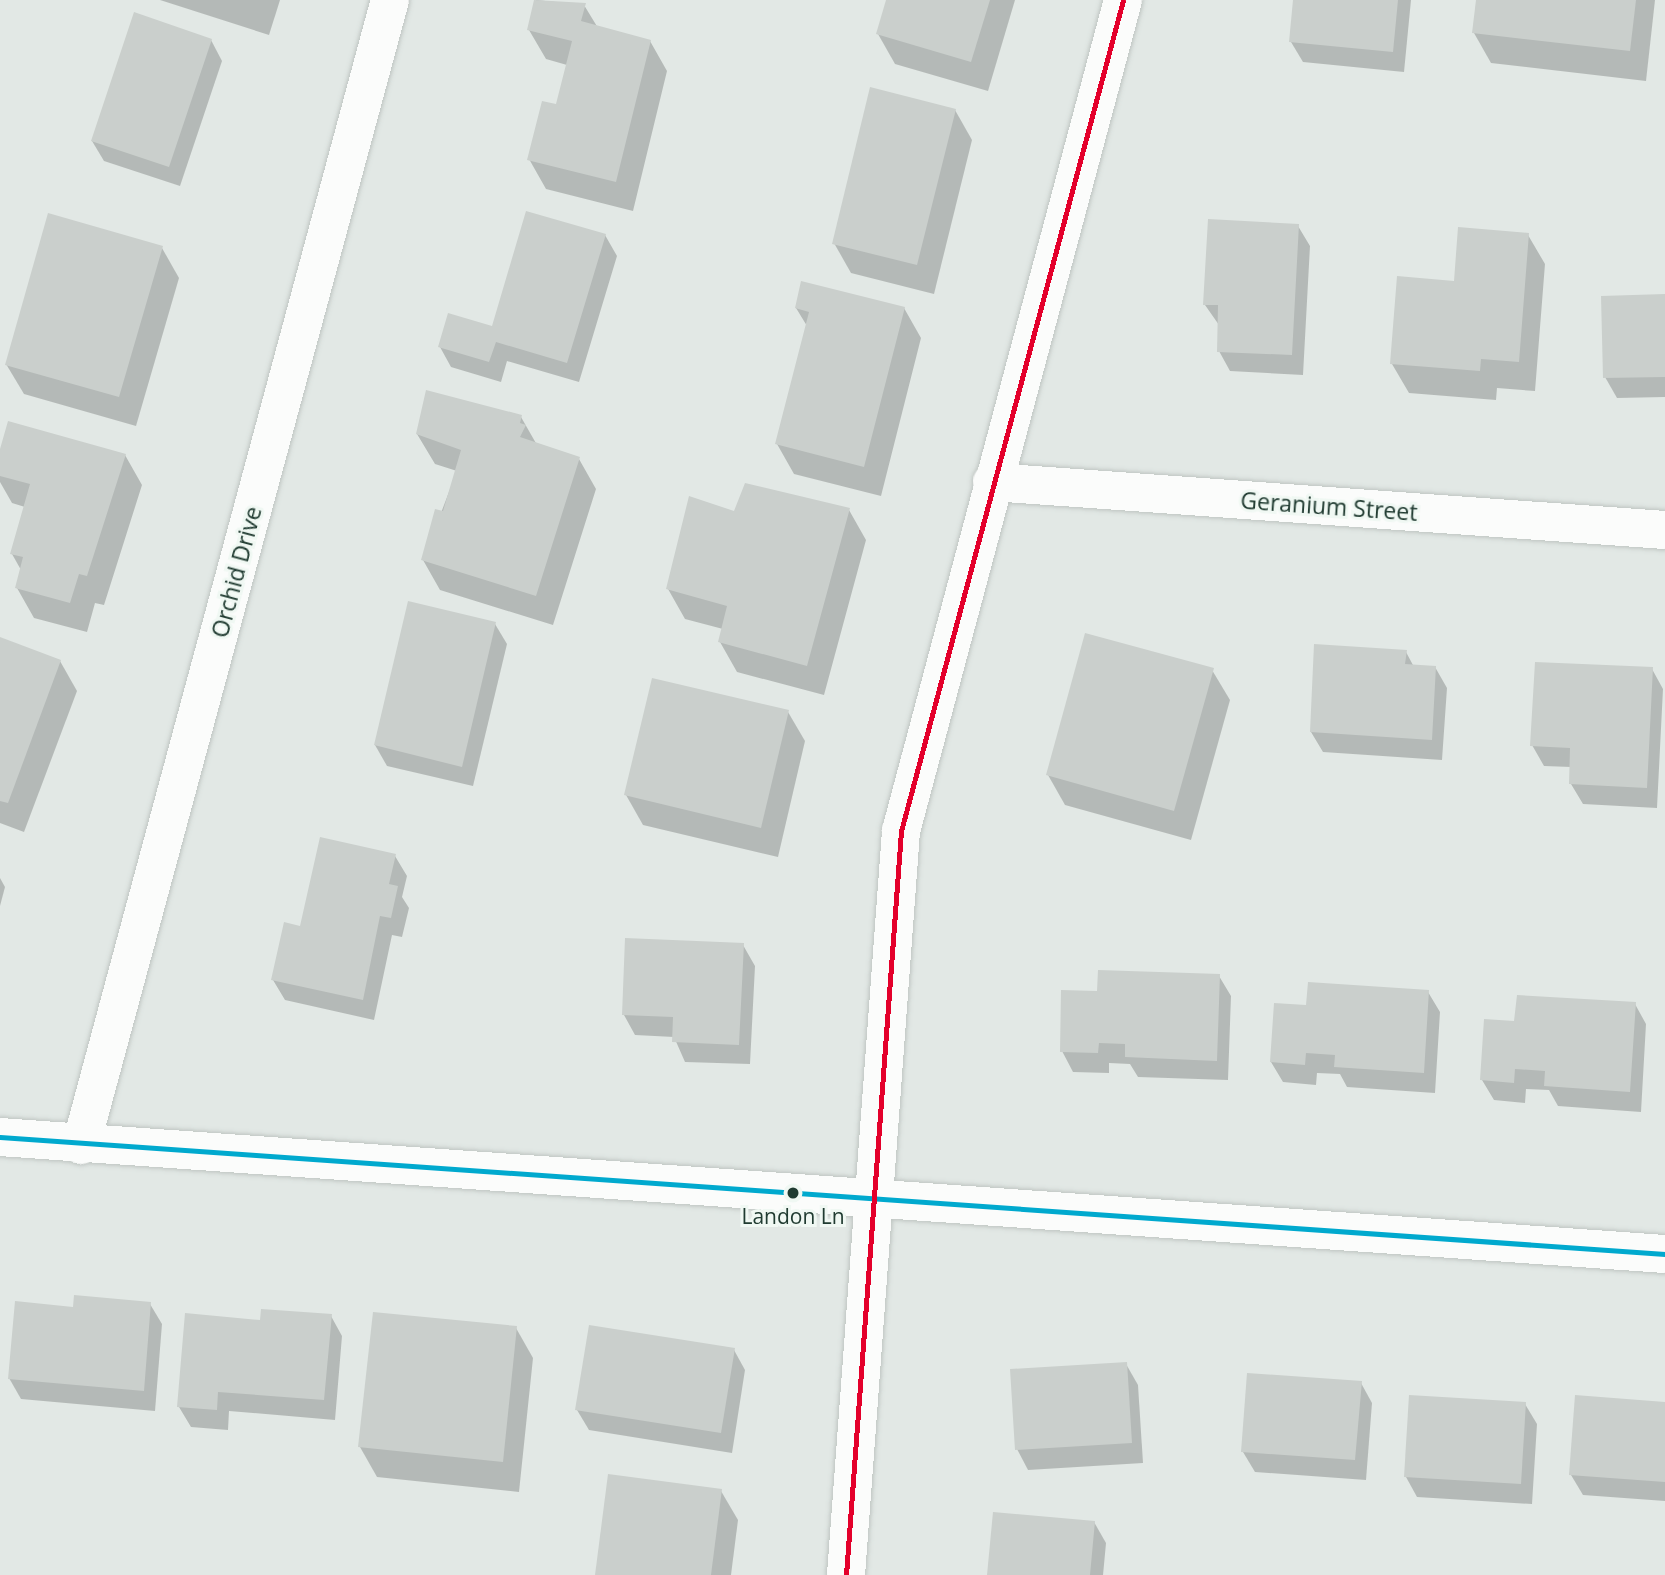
<!DOCTYPE html>
<html>
<head>
<meta charset="utf-8">
<style>
	body { margin:0 }
	#map { position:relative; width:1665px; height:1575px; overflow:hidden; background:#e2e8e5; font-family:"Open Sans",sans-serif }
	div>[style] { position:absolute }
	[style*='--x'] { left:calc(var(--x)*1px); top:calc(var(--y)*1px); width:calc(var(--w)*1px); rotate:calc(var(--a)*1deg) }
	.shadow>* { inset:0; background:#0003 }
	.building>* { inset:0; background:#cacfcc }
	.roads { filter:drop-shadow(0 0 2px #bfc5c2) drop-shadow(0 0 2px #bfc5c2) }
	.minor>* { height:38px; margin:-19px; padding:0 19px; transform-origin:19px; border-radius:19px; background:#fbfcfb }
	.tertiary>* { height:38px; margin:-19px; padding:0 19px; transform-origin:19px; border-radius:19px; background:#fbfcfb }
	.bus-1>* { height:5px; margin:-2.5px; padding:0 2.5px; transform-origin:2.5px; border-radius:2.5px; background:#00a9ce }
	.bus-2>* { height:5px; margin:-2.5px; padding:0 2.5px; transform-origin:2.5px; border-radius:2.5px; background:#e4002b }
	.dots>* { width:19px; height:19px; translate:-50% -50%; box-sizing:border-box; border:4px solid #f0f8f3; border-radius:50% }
	span { translate:-50% -50%; white-space:nowrap; text-align:center; line-height:1.15; -webkit-text-stroke:6px #f0f8f3; paint-order:stroke }
	.bus-label { font-size:21px; color:#203b31 }
	.street-label { font-size:23px; color:#203b31 }
</style>
</head>
<body>
<div id="map">
	<div class="shadow">
		<i style="clip-path:polygon(160px 0,280px 0,269px 35px)"></i>
		<i style="clip-path:polygon(536px 0,584px 5px,598px 28px,650px 41px,667px 71px,633px 211px,546px 189px,529px 159px,557px 107px,567px 65px,546px 59px,529px 30px)"></i>
		<i style="clip-path:polygon(888px 0,1015px 0,988px 91px,895px 64px,878px 34px)"></i>
		<i style="clip-path:polygon(1295px 0,1411px 0,1404px 72px,1303px 62px,1291px 42px)"></i>
		<i style="clip-path:polygon(1478px 0,1655px 0,1646px 81px,1491px 63px,1474px 33px)"></i>
		<i style="clip-path:polygon(211px 40px,222px 61px,180px 186px,104px 161px,92px 141px)"></i>
		<i style="clip-path:polygon(955px 110px,972px 140px,934px 294px,851px 273px,834px 243px)"></i>
		<i style="clip-path:polygon(1298px 226px,1310px 246px,1303px 375px,1230px 371px,1219px 351px,1219px 325px,1205px 305px)"></i>
		<i style="clip-path:polygon(605px 235px,617px 256px,579px 382px,507px 361px,501px 382px,451px 367px,440px 347px,493px 328px)"></i>
		<i style="clip-path:polygon(1528px 235px,1545px 264px,1535px 391px,1497px 388px,1496px 400px,1409px 393px,1392px 364px,1456px 283px)"></i>
		<i style="clip-path:polygon(162px 248px,179px 278px,136px 426px,24px 394px,6px 364px)"></i>
		<i style="clip-path:polygon(1665px 296px,1665px 397px,1617px 398px,1605px 377px)"></i>
		<i style="clip-path:polygon(796px 308px,904px 308px,921px 338px,881px 496px,794px 474px,777px 444px,807px 326px)"></i>
		<i style="clip-path:polygon(521px 417px,537px 445px,579px 459px,596px 489px,553px 625px,440px 590px,423px 560px,457px 471px,435px 464px,417px 434px)"></i>
		<i style="clip-path:polygon(125px 455px,142px 485px,104px 605px,95px 603px,87px 632px,34px 618px,17px 588px,21px 570px,12px 554px,25px 507px,12px 503px,0 482px,0 456px)"></i>
		<i style="clip-path:polygon(849px 510px,866px 540px,824px 695px,737px 672px,720px 642px,723px 629px,685px 619px,668px 589px,735px 513px)"></i>
		<i style="clip-path:polygon(495px 624px,507px 644px,473px 786px,387px 766px,375px 745px)"></i>
		<i style="clip-path:polygon(0 639px,60px 661px,77px 691px,24px 832px,0 823px)"></i>
		<i style="clip-path:polygon(1406px 652px,1414px 667px,1435px 667px,1447px 688px,1442px 760px,1323px 752px,1311px 732px)"></i>
		<i style="clip-path:polygon(1652px 669px,1663px 689px,1657px 808px,1583px 804px,1571px 784px,1571px 767px,1544px 766px,1532px 745px)"></i>
		<i style="clip-path:polygon(1212px 670px,1230px 700px,1191px 840px,1065px 805px,1048px 775px)"></i>
		<i style="clip-path:polygon(788px 712px,805px 741px,778px 857px,643px 825px,626px 795px)"></i>
		<i style="clip-path:polygon(395px 856px,407px 876px,402px 897px,409px 908px,402px 937px,392px 935px,374px 1020px,285px 1000px,273px 980px,301px 928px)"></i>
		<i style="clip-path:polygon(0 878px,5px 887px,0 906px)"></i>
		<i style="clip-path:polygon(743px 945px,755px 966px,750px 1064px,685px 1062px,674px 1037px,635px 1035px,624px 1015px)"></i>
		<i style="clip-path:polygon(1219px 976px,1231px 996px,1228px 1080px,1138px 1077px,1130px 1064px,1109px 1063px,1109px 1073px,1073px 1072px,1062px 1051px)"></i>
		<i style="clip-path:polygon(1428px 992px,1440px 1012px,1435px 1093px,1347px 1087px,1340px 1074px,1317px 1073px,1316px 1085px,1283px 1082px,1271px 1062px,1308px 1006px)"></i>
		<i style="clip-path:polygon(1635px 1004px,1646px 1024px,1641px 1112px,1558px 1106px,1549px 1090px,1526px 1089px,1525px 1103px,1494px 1100px,1482px 1080px,1516px 1023px)"></i>
		<i style="clip-path:polygon(150px 1304px,162px 1324px,155px 1411px,21px 1399px,9px 1378px)"></i>
		<i style="clip-path:polygon(331px 1316px,342px 1336px,335px 1420px,229px 1411px,228px 1430px,191px 1427px,179px 1407px,261px 1322px)"></i>
		<i style="clip-path:polygon(516px 1328px,533px 1358px,519px 1492px,377px 1477px,360px 1447px)"></i>
		<i style="clip-path:polygon(734px 1350px,745px 1370px,732px 1453px,589px 1430px,577px 1410px)"></i>
		<i style="clip-path:polygon(1126px 1364px,1138px 1385px,1143px 1463px,1028px 1470px,1017px 1449px)"></i>
		<i style="clip-path:polygon(1361px 1383px,1372px 1403px,1366px 1480px,1255px 1472px,1243px 1452px)"></i>
		<i style="clip-path:polygon(1525px 1404px,1537px 1424px,1532px 1504px,1417px 1497px,1406px 1477px)"></i>
		<i style="clip-path:polygon(1665px 1404px,1665px 1501px,1583px 1495px,1571px 1475px)"></i>
		<i style="clip-path:polygon(721px 1491px,738px 1520px,731px 1575px,597px 1575px)"></i>
		<i style="clip-path:polygon(1094px 1522px,1106px 1543px,1103px 1575px,989px 1575px)"></i>
	</div>
	<div class="building">
		<i style="clip-path:polygon(534px 0,586px 3px,581px 21px,651px 40px,616px 182px,527px 160px,542px 101px,556px 104px,572px 41px,527px 30px)"></i>
		<i style="clip-path:polygon(886px 0,990px 0,971px 62px,876px 34px)"></i>
		<i style="clip-path:polygon(1293px 0,1398px 0,1393px 52px,1289px 42px)"></i>
		<i style="clip-path:polygon(1476px 0,1636px 0,1630px 51px,1472px 33px)"></i>
		<i style="clip-path:polygon(134px 12px,212px 39px,169px 167px,91px 141px)"></i>
		<i style="clip-path:polygon(870px 87px,956px 109px,917px 265px,832px 244px)"></i>
		<i style="clip-path:polygon(526px 211px,606px 234px,567px 363px,496px 342px,489px 362px,438px 347px,448px 313px,492px 326px)"></i>
		<i style="clip-path:polygon(48px 213px,163px 246px,119px 397px,5px 365px)"></i>
		<i style="clip-path:polygon(1208px 219px,1299px 224px,1292px 355px,1217px 352px,1218px 305px,1203px 305px)"></i>
		<i style="clip-path:polygon(1458px 227px,1529px 233px,1519px 362px,1481px 359px,1480px 371px,1390px 364px,1397px 276px,1454px 281px)"></i>
		<i style="clip-path:polygon(801px 281px,905px 307px,864px 467px,775px 444px,809px 312px,795px 308px)"></i>
		<i style="clip-path:polygon(1665px 294px,1665px 377px,1603px 378px,1601px 296px)"></i>
		<i style="clip-path:polygon(426px 390px,522px 415px,520px 423px,526px 425px,520px 437px,580px 457px,536px 596px,421px 560px,435px 509px,443px 511px,461px 450px,416px 434px)"></i>
		<i style="clip-path:polygon(8px 421px,126px 454px,87px 576px,79px 574px,70px 603px,15px 588px,23px 557px,10px 554px,30px 484px,0 476px,0 449px)"></i>
		<i style="clip-path:polygon(745px 483px,850px 508px,807px 666px,718px 642px,727px 606px,666px 589px,689px 496px,734px 511px)"></i>
		<i style="clip-path:polygon(408px 601px,496px 622px,462px 767px,374px 745px)"></i>
		<i style="clip-path:polygon(1085px 633px,1214px 668px,1174px 811px,1046px 775px)"></i>
		<i style="clip-path:polygon(0 637px,61px 660px,8px 803px,0 801px)"></i>
		<i style="clip-path:polygon(1314px 644px,1407px 650px,1405px 664px,1436px 666px,1432px 740px,1310px 732px)"></i>
		<i style="clip-path:polygon(1535px 662px,1653px 667px,1647px 788px,1569px 784px,1570px 748px,1530px 746px)"></i>
		<i style="clip-path:polygon(652px 678px,789px 710px,761px 828px,624px 795px)"></i>
		<i style="clip-path:polygon(320px 837px,396px 854px,389px 884px,398px 886px,391px 918px,380px 916px,363px 1000px,271px 980px,284px 922px,300px 926px)"></i>
		<i style="clip-path:polygon(625px 938px,744px 943px,739px 1045px,672px 1042px,673px 1017px,622px 1015px)"></i>
		<i style="clip-path:polygon(1098px 970px,1220px 974px,1217px 1061px,1125px 1057px,1125px 1044px,1099px 1043px,1098px 1053px,1060px 1052px,1061px 990px,1097px 991px)"></i>
		<i style="clip-path:polygon(1308px 982px,1429px 990px,1424px 1073px,1334px 1067px,1335px 1055px,1306px 1053px,1305px 1065px,1270px 1062px,1274px 1003px,1306px 1005px)"></i>
		<i style="clip-path:polygon(1517px 995px,1636px 1002px,1630px 1092px,1544px 1086px,1545px 1071px,1515px 1069px,1514px 1083px,1480px 1080px,1484px 1019px,1514px 1021px)"></i>
		<i style="clip-path:polygon(74px 1295px,151px 1302px,144px 1391px,8px 1379px,15px 1301px,73px 1307px)"></i>
		<i style="clip-path:polygon(261px 1309px,332px 1314px,324px 1400px,218px 1392px,217px 1410px,177px 1407px,185px 1313px,260px 1320px)"></i>
		<i style="clip-path:polygon(373px 1312px,517px 1326px,503px 1462px,358px 1447px)"></i>
		<i style="clip-path:polygon(589px 1325px,735px 1348px,721px 1433px,575px 1410px)"></i>
		<i style="clip-path:polygon(1127px 1362px,1132px 1443px,1015px 1450px,1010px 1369px)"></i>
		<i style="clip-path:polygon(1247px 1373px,1362px 1381px,1355px 1460px,1241px 1452px)"></i>
		<i style="clip-path:polygon(1409px 1395px,1526px 1402px,1521px 1484px,1404px 1477px)"></i>
		<i style="clip-path:polygon(1575px 1395px,1665px 1402px,1665px 1482px,1569px 1475px)"></i>
		<i style="clip-path:polygon(608px 1474px,722px 1489px,711px 1575px,595px 1575px)"></i>
		<i style="clip-path:polygon(993px 1512px,1095px 1521px,1090px 1575px,987px 1575px)"></i>
	</div>
	<div class="roads">
		<div class="minor">
			<i style="--x:992;--y:482;--w:675;--a:4.08"></i>
			<i style="--x:81;--y:1145;--w:1186;--a:-74.9"></i>
			<i style="--x:846;--y:1575;--w:746;--a:-85.77"></i>
			<i style="--x:901;--y:831;--w:860;--a:-75.04"></i>
		</div>
		<div class="tertiary">
			<i style="--x:0;--y:1137;--w:1669;--a:4.02"></i>
		</div>
	</div>
	<div class="bus-1">
		<i style="--x:0;--y:1137;--w:1669;--a:4.02"></i>
	</div>
	<div class="bus-2">
		<i style="--x:846;--y:1575;--w:746;--a:-85.77"></i>
		<i style="--x:901;--y:831;--w:860;--a:-75.04"></i>
	</div>
	<div class="dots">
		<i style="left:793px;top:1193px;background:#203b31"></i>
	</div>
	<div class="bus-label">
		<span style="left:793px;top:1216px">Landon Ln</span>
	</div>
	<div class="street-label">
		<span style="left:1329px;top:506px;rotate:4deg">Geranium Street</span>
		<span style="left:236px;top:572px;rotate:-75deg">Orchid Drive</span>
	</div>
</div>
</body>
</html>
